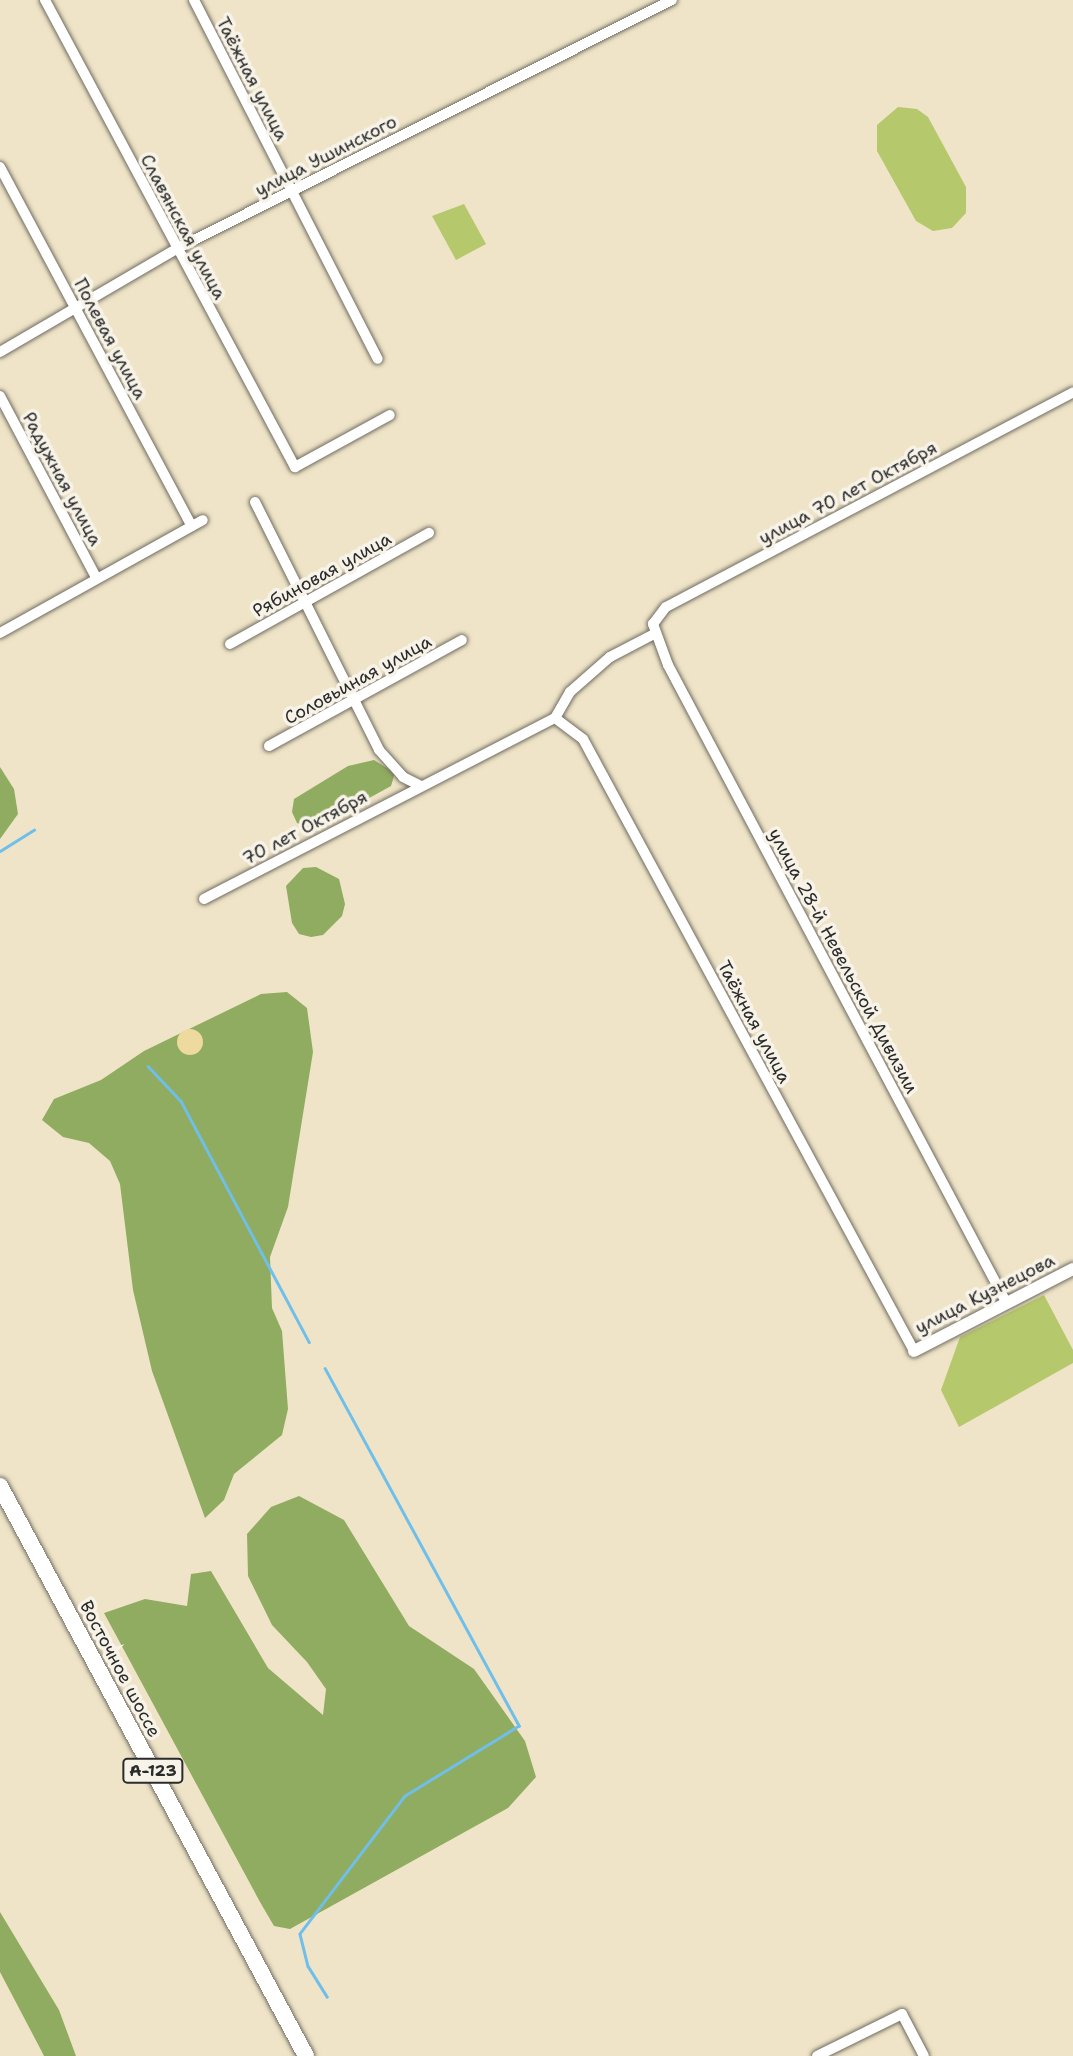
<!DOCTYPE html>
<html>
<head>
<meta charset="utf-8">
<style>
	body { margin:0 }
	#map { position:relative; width:1073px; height:2056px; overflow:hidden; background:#efe4c7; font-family:"Shantell Sans",sans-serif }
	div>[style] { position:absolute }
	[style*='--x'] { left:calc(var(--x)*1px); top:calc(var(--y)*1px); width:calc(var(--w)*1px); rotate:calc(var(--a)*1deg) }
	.green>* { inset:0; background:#b6c86c }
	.forest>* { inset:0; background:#90ac60 }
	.sand>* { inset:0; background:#eeda9e }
	.round { border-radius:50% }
	.stream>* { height:2.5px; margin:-1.25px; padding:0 1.25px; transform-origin:1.25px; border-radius:1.25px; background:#6fbfea }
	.roads { filter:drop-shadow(0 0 2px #706c62) drop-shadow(0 0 2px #706c62) }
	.minor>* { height:10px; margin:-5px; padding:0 5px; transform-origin:5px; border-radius:5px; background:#fff }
	.tertiary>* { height:12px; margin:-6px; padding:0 6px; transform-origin:6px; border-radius:6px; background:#fff }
	.primary>* { height:16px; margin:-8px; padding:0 8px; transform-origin:8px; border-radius:8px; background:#fff }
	span { translate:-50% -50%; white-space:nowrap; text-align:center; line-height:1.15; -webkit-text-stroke:7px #f7f3e8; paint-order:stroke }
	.shield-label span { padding:2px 5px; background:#f7f3e8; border:2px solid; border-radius:5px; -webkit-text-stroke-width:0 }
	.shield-label { font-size:16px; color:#2b2b2b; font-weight:700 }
	.street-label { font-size:18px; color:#2b2b2b }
</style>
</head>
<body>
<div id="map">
	<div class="green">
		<i style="clip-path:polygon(898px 107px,917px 109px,928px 117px,966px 187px,966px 213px,952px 228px,933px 231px,916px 221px,877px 151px,877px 125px)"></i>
		<i style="clip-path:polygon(464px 204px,486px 244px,456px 260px,432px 216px)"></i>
		<i style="clip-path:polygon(1044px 1295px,1073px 1350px,1073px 1363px,959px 1427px,941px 1390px,960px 1337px)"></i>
	</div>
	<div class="forest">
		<i style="clip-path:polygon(374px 760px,395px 773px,391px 786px,322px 824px,308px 828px,297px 823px,292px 812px,294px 799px,348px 766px)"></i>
		<i style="clip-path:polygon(0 767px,14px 789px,18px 814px,0 839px)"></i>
		<i style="clip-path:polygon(316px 867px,339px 879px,345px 904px,342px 916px,323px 935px,311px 937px,299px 934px,292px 923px,286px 886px,303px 868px)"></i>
		<i style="clip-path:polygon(287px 992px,307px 1008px,313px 1052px,288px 1207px,270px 1257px,272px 1308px,282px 1331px,288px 1409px,282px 1435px,234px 1474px,224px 1500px,205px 1518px,152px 1371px,133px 1290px,120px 1184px,110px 1161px,89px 1143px,63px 1137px,42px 1120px,54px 1099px,101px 1080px,144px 1051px,261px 994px)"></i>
		<i style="clip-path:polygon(299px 1496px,344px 1520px,409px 1626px,474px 1669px,525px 1741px,536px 1777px,508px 1808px,290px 1929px,274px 1926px,260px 1902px,104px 1613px,145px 1599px,187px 1606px,191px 1574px,211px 1571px,268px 1668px,323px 1715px,326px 1689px,307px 1662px,272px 1625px,248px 1576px,247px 1534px,271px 1507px)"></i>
		<i style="clip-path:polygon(0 1912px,59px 2010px,76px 2056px,44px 2056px,41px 2050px,0 1972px)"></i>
	</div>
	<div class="sand">
		<i class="round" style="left:177px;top:1029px;width:26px;height:26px"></i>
	</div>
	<div class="stream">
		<i style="--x:0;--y:851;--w:40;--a:-32"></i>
		<i style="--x:148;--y:1066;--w:48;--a:46.7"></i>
		<i style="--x:181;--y:1101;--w:273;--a:62"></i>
		<i style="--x:325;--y:1368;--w:407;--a:61.5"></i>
		<i style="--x:519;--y:1726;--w:134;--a:148.4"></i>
		<i style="--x:405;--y:1796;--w:173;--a:127.3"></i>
		<i style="--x:300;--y:1934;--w:33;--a:76"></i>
		<i style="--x:308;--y:1966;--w:36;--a:58"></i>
	</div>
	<div class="roads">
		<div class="minor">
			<i style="--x:45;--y:0;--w:530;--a:61.84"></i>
			<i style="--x:295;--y:467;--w:108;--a:-28.7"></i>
			<i style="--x:194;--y:0;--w:403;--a:62.9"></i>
			<i style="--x:0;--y:167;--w:407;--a:61.9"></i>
			<i style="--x:0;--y:352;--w:204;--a:-30.3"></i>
			<i style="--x:176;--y:249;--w:555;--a:-26.66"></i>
			<i style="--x:0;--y:396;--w:205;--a:62.1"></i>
			<i style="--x:255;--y:502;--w:277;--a:63.4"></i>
			<i style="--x:379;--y:750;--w:36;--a:48"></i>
			<i style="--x:403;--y:777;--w:20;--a:27"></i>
			<i style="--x:0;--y:633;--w:232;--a:-29.1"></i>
			<i style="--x:230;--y:644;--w:228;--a:-29.2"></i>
			<i style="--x:555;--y:718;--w:35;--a:37"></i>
			<i style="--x:583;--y:739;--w:696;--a:61.59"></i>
			<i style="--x:269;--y:746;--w:220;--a:-28.8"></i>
			<i style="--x:204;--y:899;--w:395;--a:-27.3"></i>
			<i style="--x:555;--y:718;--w:30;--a:-60"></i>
			<i style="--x:570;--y:692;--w:53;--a:-41.2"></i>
			<i style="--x:610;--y:657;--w:50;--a:-27.6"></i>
			<i style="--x:1006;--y:1302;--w:721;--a:-117.95"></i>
			<i style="--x:668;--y:665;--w:44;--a:-110.1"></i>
			<i style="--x:653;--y:624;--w:21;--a:-53"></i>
			<i style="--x:666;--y:607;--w:460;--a:-27.8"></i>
			<i style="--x:817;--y:2056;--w:95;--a:-26.3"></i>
			<i style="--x:902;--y:2014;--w:47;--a:62.4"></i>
		</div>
		<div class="tertiary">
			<i style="--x:914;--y:1351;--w:179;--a:-27.3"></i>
		</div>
		<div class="primary">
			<i style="--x:0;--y:1486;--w:647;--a:61.77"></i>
		</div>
	</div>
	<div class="shield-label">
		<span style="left:153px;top:1771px">А-123</span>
	</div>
	<div class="street-label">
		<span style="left:252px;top:79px;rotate:63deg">Таёжная улица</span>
		<span style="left:326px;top:156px;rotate:-27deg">улица Ушинского</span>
		<span style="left:183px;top:227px;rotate:62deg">Славянская улица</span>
		<span style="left:110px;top:339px;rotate:62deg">Полевая улица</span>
		<span style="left:62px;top:479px;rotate:62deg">Радужная улица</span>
		<span style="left:848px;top:493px;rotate:-28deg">улица 70 лет Октября</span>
		<span style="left:322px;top:575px;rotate:-29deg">Рябиновая улица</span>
		<span style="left:358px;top:680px;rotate:-29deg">Соловьиная улица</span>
		<span style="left:305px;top:828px;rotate:-28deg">70 лет Октября</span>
		<span style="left:843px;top:961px;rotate:62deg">улица 28-й Невельской Дивизии</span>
		<span style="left:754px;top:1022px;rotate:62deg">Таёжная улица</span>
		<span style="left:985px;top:1294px;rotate:-27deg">улица Кузнецова</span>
		<span style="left:120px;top:1669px;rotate:62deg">Восточное шоссе</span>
	</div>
</div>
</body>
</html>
